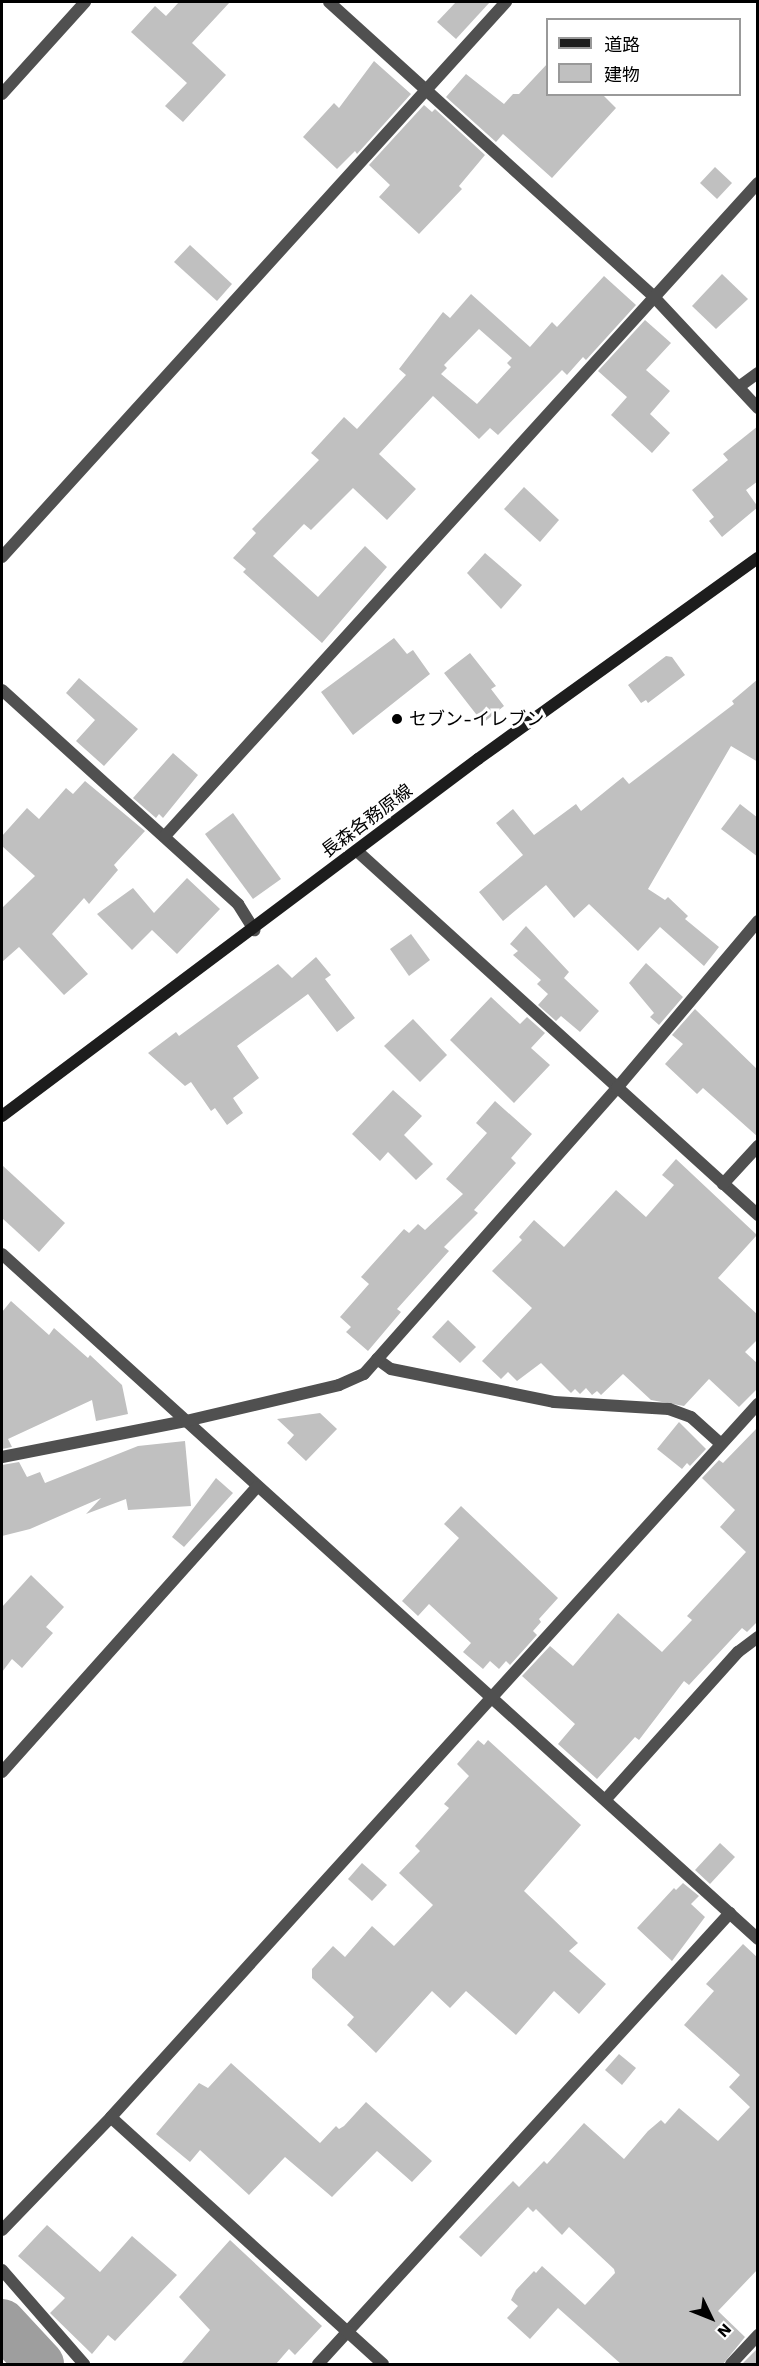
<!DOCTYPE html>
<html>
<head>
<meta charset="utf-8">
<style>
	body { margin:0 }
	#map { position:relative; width:759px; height:2366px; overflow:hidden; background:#fff; font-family:"Work Sans","Noto Sans JP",sans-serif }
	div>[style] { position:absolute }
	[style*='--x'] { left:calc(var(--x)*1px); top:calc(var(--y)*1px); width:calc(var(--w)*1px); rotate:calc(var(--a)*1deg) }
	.river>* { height:48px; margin:-24px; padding:0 24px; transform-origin:24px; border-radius:24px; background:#9e9e9e }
	.building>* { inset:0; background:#c0c0c0 }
	.street>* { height:12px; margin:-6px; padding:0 6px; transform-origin:6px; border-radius:6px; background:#505050 }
	.secondary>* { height:12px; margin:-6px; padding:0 6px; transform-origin:6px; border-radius:6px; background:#1d1d1d }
	.dots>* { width:16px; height:16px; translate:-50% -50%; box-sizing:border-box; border:3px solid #fff; border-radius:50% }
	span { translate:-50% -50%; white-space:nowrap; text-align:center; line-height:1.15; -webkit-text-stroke:6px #fff; paint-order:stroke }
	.poi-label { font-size:18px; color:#000 }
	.left { translate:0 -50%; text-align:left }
	.street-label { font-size:18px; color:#000 }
	.frame { position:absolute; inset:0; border:3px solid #000; pointer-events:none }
	.legend { position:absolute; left:546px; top:18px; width:195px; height:78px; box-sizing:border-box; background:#fff; border:2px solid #999; margin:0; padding:8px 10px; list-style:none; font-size:18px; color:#000 }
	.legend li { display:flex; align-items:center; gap:12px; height:30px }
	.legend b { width:30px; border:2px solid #999 }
	.north { position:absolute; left:681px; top:2288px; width:60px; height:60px; -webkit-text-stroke:4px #fff; paint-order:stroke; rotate:133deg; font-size:16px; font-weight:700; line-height:24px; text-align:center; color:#000 }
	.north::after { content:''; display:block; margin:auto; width:21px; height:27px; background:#000; clip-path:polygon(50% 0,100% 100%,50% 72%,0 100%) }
</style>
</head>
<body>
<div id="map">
	<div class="river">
		<i style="--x:2;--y:2323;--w:56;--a:47.2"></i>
	</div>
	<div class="building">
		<i style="clip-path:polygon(179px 2px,230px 2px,192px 43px,226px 75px,183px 122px,165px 106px,187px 83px,131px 32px,155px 6px,166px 16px)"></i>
		<i style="clip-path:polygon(456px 2px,490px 2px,456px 39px,437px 22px)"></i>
		<i style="clip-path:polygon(374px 61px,411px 94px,357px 154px,355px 151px,337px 169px,303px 137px,334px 103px,339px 108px)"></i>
		<i style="clip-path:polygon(548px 63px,548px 94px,602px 94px,616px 108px,552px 178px,503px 134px,496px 142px,446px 97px,466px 74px,504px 104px,513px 94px,519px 94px)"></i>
		<i style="clip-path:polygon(424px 105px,432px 112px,435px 109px,485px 155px,459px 186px,462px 189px,419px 234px,379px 197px,390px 185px,369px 165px)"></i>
		<i style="clip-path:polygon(715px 167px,732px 183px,717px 199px,700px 183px)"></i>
		<i style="clip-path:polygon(190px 245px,232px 284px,217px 301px,174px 262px)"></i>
		<i style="clip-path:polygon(722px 274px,748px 299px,716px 329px,692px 306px)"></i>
		<i style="clip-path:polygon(evenodd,604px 276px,636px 305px,586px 360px,583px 357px,567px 375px,562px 370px,498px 435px,490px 428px,479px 439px,433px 396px,379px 454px,416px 489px,387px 520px,353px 488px,311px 530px,304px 524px,273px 556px,318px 597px,365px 546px,387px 567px,322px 643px,243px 572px,246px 569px,233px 558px,256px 533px,252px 529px,319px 460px,311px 453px,344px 417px,357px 429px,406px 375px,399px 369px,443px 312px,450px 318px,471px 294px,530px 347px,552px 322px,557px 327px,604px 276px,479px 329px,512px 358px,507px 363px,511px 367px,477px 404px,441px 374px,447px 368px,444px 365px,479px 329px)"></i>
		<i style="clip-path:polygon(645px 320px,671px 343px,646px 370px,670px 391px,650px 414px,670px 433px,652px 453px,611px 415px,627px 397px,598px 371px)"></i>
		<i style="clip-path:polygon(758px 426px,758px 481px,746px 490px,758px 507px,722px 537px,709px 521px,714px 517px,692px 490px,728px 460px,723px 454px)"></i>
		<i style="clip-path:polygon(524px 487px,559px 520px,540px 542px,504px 509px)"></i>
		<i style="clip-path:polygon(485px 553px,522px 585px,501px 609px,467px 573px)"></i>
		<i style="clip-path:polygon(394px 638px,407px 654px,413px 650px,430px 674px,353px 735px,321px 692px)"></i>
		<i style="clip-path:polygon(470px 653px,496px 686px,491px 689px,504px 706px,483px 723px,444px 673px)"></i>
		<i style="clip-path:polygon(666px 656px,672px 657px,685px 675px,648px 703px,646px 700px,641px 703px,628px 685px)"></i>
		<i style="clip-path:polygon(79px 678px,138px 729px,104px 766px,76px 741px,95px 720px,66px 693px)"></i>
		<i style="clip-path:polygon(758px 679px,758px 762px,731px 746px,648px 889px,665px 900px,668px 897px,688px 916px,685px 919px,719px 947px,704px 966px,660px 927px,638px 951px,589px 904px,574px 918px,546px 885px,503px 921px,479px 892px,523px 855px,496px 823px,513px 809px,534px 835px,576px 804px,581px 811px,623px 777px,629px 784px,734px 704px,732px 701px)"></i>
		<i style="clip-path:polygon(173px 753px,198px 775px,163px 818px,159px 814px,156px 818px,133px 798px)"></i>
		<i style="clip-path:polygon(85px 781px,145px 831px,114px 865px,118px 870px,89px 904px,84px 898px,52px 934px,88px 974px,64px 995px,19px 947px,2px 962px,2px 908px,35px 876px,2px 846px,2px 836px,27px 808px,39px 819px,66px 788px,73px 794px)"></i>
		<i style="clip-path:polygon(740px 804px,758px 818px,758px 857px,721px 829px)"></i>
		<i style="clip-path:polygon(233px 813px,281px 879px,253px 899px,205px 834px)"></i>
		<i style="clip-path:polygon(187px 878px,220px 909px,177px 954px,152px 930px,132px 950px,97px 914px,133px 888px,154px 913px)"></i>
		<i style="clip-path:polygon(526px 926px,569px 972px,564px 978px,599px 1011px,580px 1032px,561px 1016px,556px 1021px,538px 1005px,548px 994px,537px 984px,541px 980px,513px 955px,518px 951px,510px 944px)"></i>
		<i style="clip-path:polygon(411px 934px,430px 960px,409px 976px,390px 949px)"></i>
		<i style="clip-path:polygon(316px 957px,331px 975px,325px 979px,355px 1018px,337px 1032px,308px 994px,237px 1046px,259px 1078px,233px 1098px,243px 1113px,227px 1125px,215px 1108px,211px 1111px,191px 1082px,185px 1086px,148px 1053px,176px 1032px,179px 1036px,278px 964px,292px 978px)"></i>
		<i style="clip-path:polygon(646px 963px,683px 997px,659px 1025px,650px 1017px,654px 1013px,629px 983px)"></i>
		<i style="clip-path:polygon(491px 997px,520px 1024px,527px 1017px,545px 1033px,531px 1048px,550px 1065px,514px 1103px,450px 1040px)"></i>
		<i style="clip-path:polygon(695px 1009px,758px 1070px,758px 1137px,703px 1088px,697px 1094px,665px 1064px,683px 1044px,672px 1035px)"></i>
		<i style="clip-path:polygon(413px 1019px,447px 1055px,420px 1082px,384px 1046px)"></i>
		<i style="clip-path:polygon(393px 1090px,422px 1116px,404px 1135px,433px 1164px,416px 1180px,388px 1152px,380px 1161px,352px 1134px)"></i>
		<i style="clip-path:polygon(495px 1101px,532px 1134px,511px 1158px,516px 1163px,474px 1210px,478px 1213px,444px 1247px,449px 1251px,397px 1309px,401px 1312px,368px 1351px,346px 1332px,351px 1327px,340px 1317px,369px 1284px,361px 1277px,404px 1229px,409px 1233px,418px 1224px,425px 1230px,463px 1194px,446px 1179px,487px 1133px,476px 1123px)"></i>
		<i style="clip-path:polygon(676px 1159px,757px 1235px,718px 1278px,758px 1315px,758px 1339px,745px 1352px,758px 1364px,758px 1388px,739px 1407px,709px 1379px,684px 1406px,651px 1400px,623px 1374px,601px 1395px,597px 1391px,592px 1395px,586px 1388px,580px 1394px,575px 1389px,571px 1393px,541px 1363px,517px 1381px,508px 1372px,501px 1379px,482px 1361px,532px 1308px,492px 1271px,522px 1240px,519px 1237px,534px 1220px,564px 1247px,616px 1190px,646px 1217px,674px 1185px,662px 1175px)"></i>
		<i style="clip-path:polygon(2px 1165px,65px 1223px,39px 1252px,2px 1218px)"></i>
		<i style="clip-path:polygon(11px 1301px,49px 1335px,54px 1328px,88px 1358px,90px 1355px,122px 1385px,128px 1414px,96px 1421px,92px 1400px,8px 1439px,12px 1447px,2px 1449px,2px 1312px)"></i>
		<i style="clip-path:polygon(448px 1320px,476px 1347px,460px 1363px,432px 1337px)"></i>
		<i style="clip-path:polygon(320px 1413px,337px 1429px,306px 1461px,287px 1443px,294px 1435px,277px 1419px)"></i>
		<i style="clip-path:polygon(679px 1422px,706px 1449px,690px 1466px,687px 1463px,682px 1469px,657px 1449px)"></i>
		<i style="clip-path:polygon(758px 1427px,758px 1621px,747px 1632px,742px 1628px,689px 1685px,684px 1681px,639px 1740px,635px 1737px,597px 1779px,558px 1744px,575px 1724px,522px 1676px,550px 1646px,573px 1666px,618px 1613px,662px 1652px,692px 1620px,687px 1616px,746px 1552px,720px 1527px,735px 1510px,702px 1478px,719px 1460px,723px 1463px)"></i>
		<i style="clip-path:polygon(185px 1441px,191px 1506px,128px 1510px,126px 1499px,86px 1514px,101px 1498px,30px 1529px,2px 1536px,2px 1465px,19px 1462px,27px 1477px,40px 1472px,45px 1483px,138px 1446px)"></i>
		<i style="clip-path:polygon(216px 1478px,233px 1493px,184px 1547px,172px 1537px)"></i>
		<i style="clip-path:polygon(461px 1506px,558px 1598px,539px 1619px,541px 1622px,533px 1631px,537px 1635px,510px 1665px,506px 1661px,499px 1669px,490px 1661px,483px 1669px,463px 1652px,471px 1643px,429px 1604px,418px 1616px,402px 1601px,459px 1538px,444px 1524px)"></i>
		<i style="clip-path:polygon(31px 1575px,64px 1607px,46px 1627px,53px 1633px,22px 1668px,12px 1659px,2px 1672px,2px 1607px)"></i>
		<i style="clip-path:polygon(478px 1740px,484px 1745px,488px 1740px,581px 1825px,524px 1891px,578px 1943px,569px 1951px,606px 1984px,579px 2014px,554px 1991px,516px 2035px,466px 1991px,450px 2008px,432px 1991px,376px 2053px,347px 2025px,354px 2017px,312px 1978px,312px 1969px,333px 1946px,345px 1957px,372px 1926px,394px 1946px,433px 1905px,399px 1873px,420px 1851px,415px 1846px,449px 1808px,444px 1804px,469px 1776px,457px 1764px)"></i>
		<i style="clip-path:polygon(720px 1843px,735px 1857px,710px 1884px,695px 1870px)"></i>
		<i style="clip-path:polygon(362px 1863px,387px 1885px,372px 1901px,348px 1879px)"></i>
		<i style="clip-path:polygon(683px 1883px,699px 1896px,691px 1904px,705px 1917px,672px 1961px,637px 1928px,674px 1888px,676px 1890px)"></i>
		<i style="clip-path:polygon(743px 1944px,758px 1958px,758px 2269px,718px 2311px,745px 2337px,723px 2364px,621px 2364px,558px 2308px,530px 2339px,507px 2318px,518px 2306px,511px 2300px,516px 2290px,534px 2271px,536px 2273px,542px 2266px,585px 2305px,615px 2273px,614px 2269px,569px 2227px,562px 2235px,536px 2209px,533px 2212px,528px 2207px,481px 2257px,459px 2237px,513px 2181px,519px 2187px,544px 2161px,547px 2164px,584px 2123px,624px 2159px,648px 2131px,661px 2120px,665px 2124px,679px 2108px,718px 2141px,750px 2107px,729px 2087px,740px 2075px,684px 2025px,714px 1991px,706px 1984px)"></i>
		<i style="clip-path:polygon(619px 2054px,636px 2068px,622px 2085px,605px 2070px)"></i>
		<i style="clip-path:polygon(231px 2063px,320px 2143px,336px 2126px,339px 2129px,344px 2126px,366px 2102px,432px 2161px,412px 2182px,377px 2151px,332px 2197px,285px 2157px,249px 2195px,200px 2150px,190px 2162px,156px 2134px,199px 2083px,208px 2088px)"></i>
		<i style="clip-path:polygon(47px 2225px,100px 2272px,132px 2236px,177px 2275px,115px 2341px,108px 2335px,92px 2354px,50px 2313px,65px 2298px,18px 2256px)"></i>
		<i style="clip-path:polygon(230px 2240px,322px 2326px,295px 2355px,289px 2349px,276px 2364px,181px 2364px,210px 2330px,179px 2297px)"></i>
		<i style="clip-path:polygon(758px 2349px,758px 2364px,742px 2364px,757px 2349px)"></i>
	</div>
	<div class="street">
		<i style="--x:329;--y:2;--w:439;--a:42.2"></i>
		<i style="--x:654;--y:297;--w:152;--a:46.9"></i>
		<i style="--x:2;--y:94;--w:124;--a:-47.9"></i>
		<i style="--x:740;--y:386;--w:22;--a:-36"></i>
		<i style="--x:2;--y:557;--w:750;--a:-47.76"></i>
		<i style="--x:2;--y:690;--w:319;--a:42.2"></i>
		<i style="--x:238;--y:904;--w:31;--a:58"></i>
		<i style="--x:165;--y:836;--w:882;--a:-47.76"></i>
		<i style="--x:357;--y:851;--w:542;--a:42.23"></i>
		<i style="--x:723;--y:1184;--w:52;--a:-47.4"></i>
		<i style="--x:2;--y:1254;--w:1020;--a:42.18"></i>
		<i style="--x:377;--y:1359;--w:17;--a:36"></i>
		<i style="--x:391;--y:1369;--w:166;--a:11.4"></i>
		<i style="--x:554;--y:1402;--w:115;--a:3.5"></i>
		<i style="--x:669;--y:1409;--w:23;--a:20"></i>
		<i style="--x:691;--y:1417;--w:40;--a:42"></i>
		<i style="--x:2;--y:1457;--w:187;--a:-11.1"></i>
		<i style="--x:186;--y:1421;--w:157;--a:-13.2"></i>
		<i style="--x:339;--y:1385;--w:27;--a:-24"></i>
		<i style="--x:364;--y:1374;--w:382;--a:-48.5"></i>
		<i style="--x:617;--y:1088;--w:219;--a:-49.8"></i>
		<i style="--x:2;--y:1772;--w:382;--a:-48.2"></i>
		<i style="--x:606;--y:1799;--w:198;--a:-48.1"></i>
		<i style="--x:738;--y:1652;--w:25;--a:-37"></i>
		<i style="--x:2;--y:2230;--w:157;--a:-46"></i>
		<i style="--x:2;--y:2270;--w:125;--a:48.9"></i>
		<i style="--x:318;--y:2364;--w:611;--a:-47.59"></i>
		<i style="--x:383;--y:2364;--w:367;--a:-137.8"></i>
		<i style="--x:111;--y:2117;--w:963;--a:-47.78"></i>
		<i style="--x:731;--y:2364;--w:40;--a:-47"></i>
	</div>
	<div class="secondary">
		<i style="--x:2;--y:1116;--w:595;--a:-36.87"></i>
		<i style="--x:478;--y:759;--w:345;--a:-35.7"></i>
	</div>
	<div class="dots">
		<i style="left:397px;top:719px;background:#000"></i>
	</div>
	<div class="poi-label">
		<span class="left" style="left:409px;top:719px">セブン-イレブン</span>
	</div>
	<div class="street-label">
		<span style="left:367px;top:821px;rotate:-37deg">長森各務原線</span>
	</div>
	<div class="frame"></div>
	<ul class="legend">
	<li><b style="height:8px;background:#1d1d1d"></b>道路</li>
	<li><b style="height:16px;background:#c0c0c0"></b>建物</li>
	</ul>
	<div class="north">N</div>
</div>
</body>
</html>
